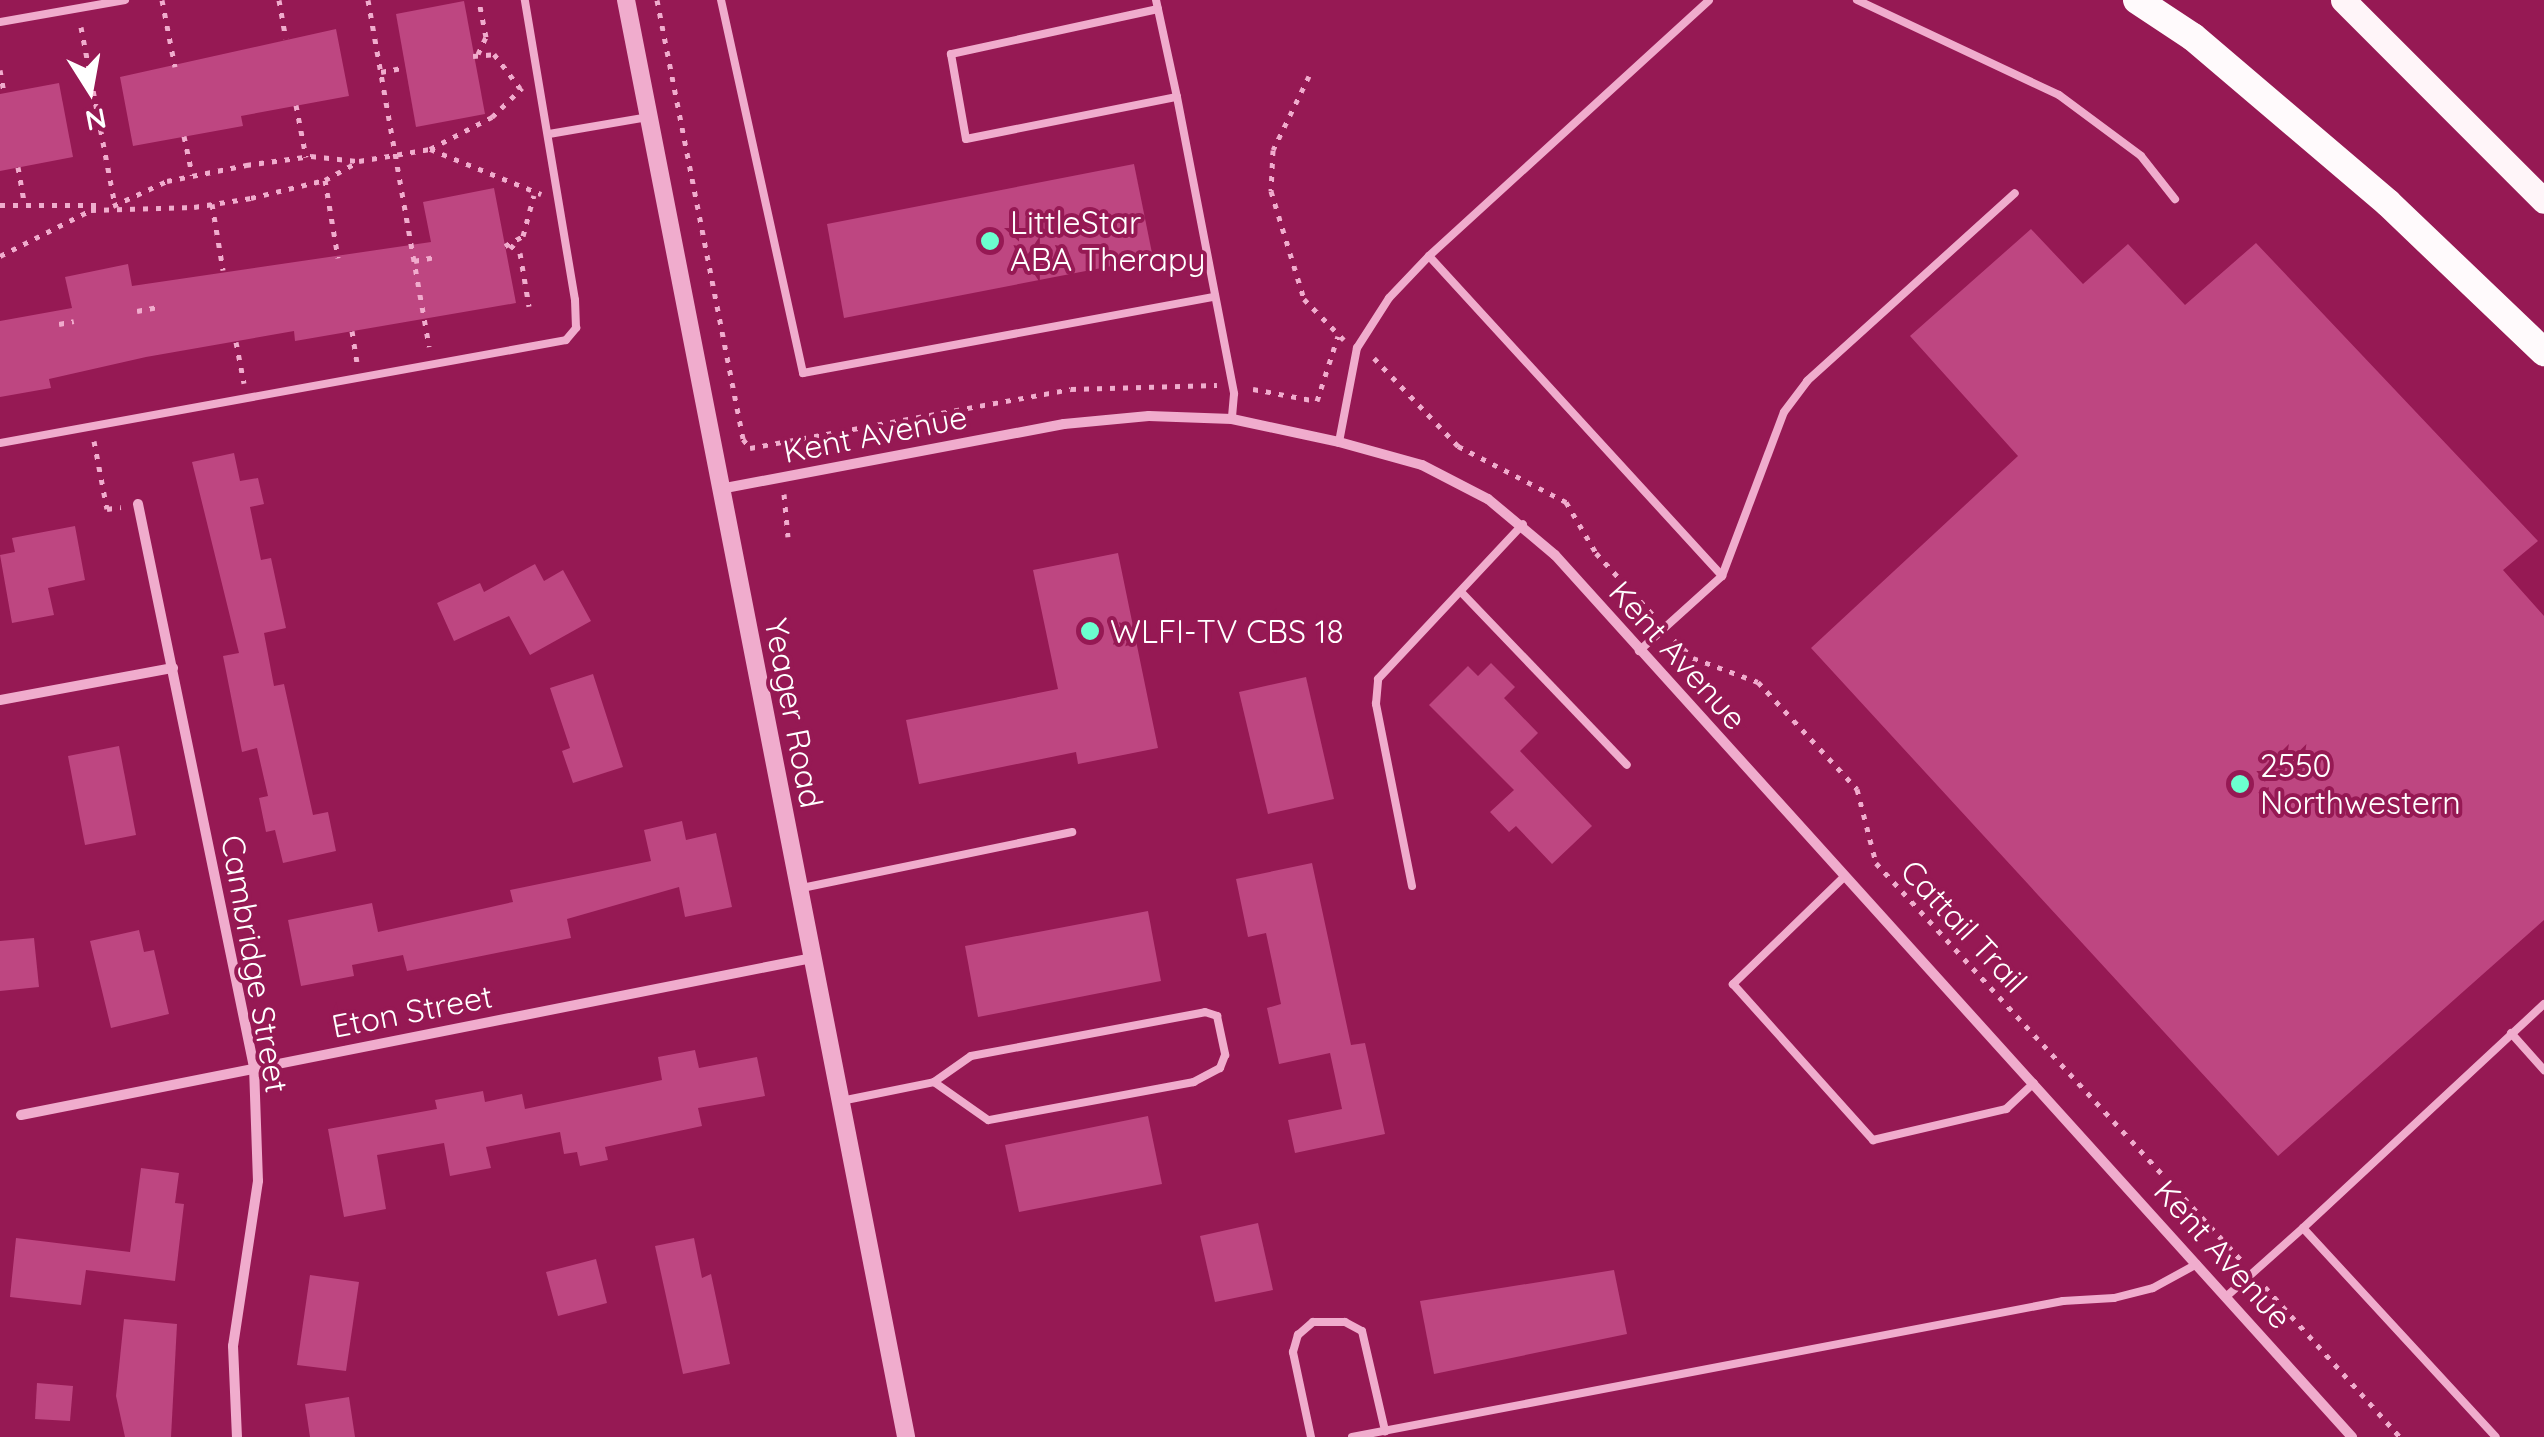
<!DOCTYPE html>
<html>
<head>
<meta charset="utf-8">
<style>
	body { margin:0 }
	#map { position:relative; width:2544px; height:1437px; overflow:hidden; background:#961954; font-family:Quicksand,sans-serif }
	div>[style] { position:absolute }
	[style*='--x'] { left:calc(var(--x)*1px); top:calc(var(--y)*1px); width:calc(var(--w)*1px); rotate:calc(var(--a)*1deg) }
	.building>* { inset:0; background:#be4681 }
	.path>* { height:5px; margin-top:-2.5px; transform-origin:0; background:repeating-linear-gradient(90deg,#f0accd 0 5px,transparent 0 13px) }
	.service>* { height:8px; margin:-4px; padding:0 4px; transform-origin:4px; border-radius:4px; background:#f0accd }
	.minor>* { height:10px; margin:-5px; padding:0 5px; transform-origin:5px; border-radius:5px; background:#f0accd }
	.tertiary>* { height:18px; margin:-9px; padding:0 9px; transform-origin:9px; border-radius:9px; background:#f0accd }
	.primary>* { height:25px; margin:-12.5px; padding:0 12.5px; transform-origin:12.5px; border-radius:12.5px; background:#fff5f9 }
	.trunk>* { height:28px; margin:-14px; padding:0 14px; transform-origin:14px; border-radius:14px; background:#fffafc }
	.dots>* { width:28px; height:28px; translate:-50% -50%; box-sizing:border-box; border:5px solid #961954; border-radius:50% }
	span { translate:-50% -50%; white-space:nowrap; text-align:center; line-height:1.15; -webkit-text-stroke:8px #961954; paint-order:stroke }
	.poi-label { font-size:32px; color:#fff }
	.left { translate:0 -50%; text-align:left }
	.street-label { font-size:32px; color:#fff }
	.north { position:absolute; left:40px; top:40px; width:100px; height:100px; -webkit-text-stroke:8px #961954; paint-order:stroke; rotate:169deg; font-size:28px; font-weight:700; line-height:40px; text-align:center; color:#fff }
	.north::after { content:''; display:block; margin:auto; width:35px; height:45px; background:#fff; clip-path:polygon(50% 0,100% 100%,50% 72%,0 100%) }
</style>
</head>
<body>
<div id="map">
	<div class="building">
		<i style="clip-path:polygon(464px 1px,485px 114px,416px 127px,396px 14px)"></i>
		<i style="clip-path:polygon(336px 29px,349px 96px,241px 116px,243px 126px,133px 146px,120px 77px)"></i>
		<i style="clip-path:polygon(59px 83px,73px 157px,0 171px,0 94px)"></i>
		<i style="clip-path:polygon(1134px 164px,1153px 258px,844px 318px,827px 224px)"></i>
		<i style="clip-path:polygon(494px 188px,516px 303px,295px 341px,294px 331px,146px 357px,49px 379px,51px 388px,0 397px,0 321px,72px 308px,65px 277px,128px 264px,132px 286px,431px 242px,423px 202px)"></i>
		<i style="clip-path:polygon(2031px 229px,2083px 284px,2128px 244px,2185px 305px,2256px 243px,2538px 541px,2503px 570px,2544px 616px,2544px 920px,2278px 1156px,1811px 648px,2018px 456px,1910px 336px)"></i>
		<i style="clip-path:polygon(234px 453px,240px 481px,258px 478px,264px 504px,250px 507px,261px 560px,271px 558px,286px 628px,264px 633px,274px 686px,284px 684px,313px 815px,328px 812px,336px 851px,283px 863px,275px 830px,266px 832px,259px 798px,268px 796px,257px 748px,242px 752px,223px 656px,239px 653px,192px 462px)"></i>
		<i style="clip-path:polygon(75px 526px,85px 580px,48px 588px,54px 615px,12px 623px,0 555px,15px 552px,12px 538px)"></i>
		<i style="clip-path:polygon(1118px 553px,1158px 748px,1078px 764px,1076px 752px,919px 784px,906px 720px,1058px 689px,1033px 570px)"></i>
		<i style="clip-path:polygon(535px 564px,544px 581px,563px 570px,591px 621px,530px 655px,509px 616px,454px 641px,437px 603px,480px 583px,484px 592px)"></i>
		<i style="clip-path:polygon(1491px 663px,1515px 687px,1504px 698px,1538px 733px,1520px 751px,1592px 826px,1552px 864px,1516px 826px,1509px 832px,1490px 812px,1514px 790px,1429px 705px,1468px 666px,1478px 676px)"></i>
		<i style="clip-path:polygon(593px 674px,623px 767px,573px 783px,562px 751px,570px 748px,550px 688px)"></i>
		<i style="clip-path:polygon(1306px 677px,1334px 799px,1268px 814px,1239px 692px)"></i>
		<i style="clip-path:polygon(119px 746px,136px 835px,85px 845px,68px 756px)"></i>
		<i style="clip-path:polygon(682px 821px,686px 840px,716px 833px,732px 907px,685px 917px,679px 887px,567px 919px,571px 938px,407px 971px,403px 955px,352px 965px,354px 976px,301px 986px,288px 920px,372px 903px,378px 932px,513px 902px,510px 890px,651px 861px,644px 830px)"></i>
		<i style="clip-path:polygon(1312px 863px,1351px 1045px,1365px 1043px,1385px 1134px,1295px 1153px,1288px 1120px,1342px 1109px,1330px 1053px,1279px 1064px,1267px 1008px,1281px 1004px,1266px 933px,1248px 937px,1236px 879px)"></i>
		<i style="clip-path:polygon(1148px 911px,1161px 981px,978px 1017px,965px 946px)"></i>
		<i style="clip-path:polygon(139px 930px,144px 952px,154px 950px,169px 1014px,111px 1028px,90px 941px)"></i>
		<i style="clip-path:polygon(34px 938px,39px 987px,0 991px,0 941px)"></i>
		<i style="clip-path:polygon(695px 1050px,699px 1068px,757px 1057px,765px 1096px,698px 1108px,702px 1126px,605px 1147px,608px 1160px,580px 1166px,577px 1152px,564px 1154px,560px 1132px,486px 1147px,491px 1168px,450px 1176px,444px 1143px,377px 1155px,386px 1209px,344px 1217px,328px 1129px,437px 1109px,435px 1100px,483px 1091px,485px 1102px,522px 1094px,525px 1109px,662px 1080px,658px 1057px)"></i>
		<i style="clip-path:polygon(1148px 1116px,1162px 1184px,1019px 1212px,1005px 1145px)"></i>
		<i style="clip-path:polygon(141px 1168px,179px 1173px,175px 1203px,184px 1204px,175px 1281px,86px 1270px,81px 1305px,10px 1297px,16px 1238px,130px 1252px)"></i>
		<i style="clip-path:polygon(1258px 1223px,1273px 1290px,1215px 1302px,1200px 1236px)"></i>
		<i style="clip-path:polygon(694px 1238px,702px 1278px,711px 1274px,730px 1364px,683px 1374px,655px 1246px)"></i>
		<i style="clip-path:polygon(596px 1259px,607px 1303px,558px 1316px,546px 1272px)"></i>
		<i style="clip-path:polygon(1614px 1270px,1627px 1334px,1434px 1374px,1420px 1301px)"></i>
		<i style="clip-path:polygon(310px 1275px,359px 1282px,346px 1371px,297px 1365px)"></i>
		<i style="clip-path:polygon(124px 1319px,177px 1324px,171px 1437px,125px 1437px,116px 1396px)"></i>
		<i style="clip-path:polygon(37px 1383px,73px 1386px,70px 1421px,35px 1419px)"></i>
		<i style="clip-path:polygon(349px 1397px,355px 1437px,310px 1437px,305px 1404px)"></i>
	</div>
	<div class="path">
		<i style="--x:162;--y:0;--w:68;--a:79"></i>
		<i style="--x:279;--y:0;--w:39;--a:80"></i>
		<i style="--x:368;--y:0;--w:352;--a:80"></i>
		<i style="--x:657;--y:0;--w:447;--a:78.9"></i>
		<i style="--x:743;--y:439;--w:11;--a:52"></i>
		<i style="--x:750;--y:448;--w:326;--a:-10.4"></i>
		<i style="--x:1071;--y:389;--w:146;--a:-1.6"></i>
		<i style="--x:81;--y:27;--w:182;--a:79.2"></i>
		<i style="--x:478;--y:54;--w:19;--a:-65"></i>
		<i style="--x:486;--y:37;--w:38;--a:-101"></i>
		<i style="--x:473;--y:56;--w:21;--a:-5"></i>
		<i style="--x:494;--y:54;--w:43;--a:52.6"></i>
		<i style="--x:0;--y:70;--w:23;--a:80"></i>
		<i style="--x:381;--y:72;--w:25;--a:-11"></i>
		<i style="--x:1309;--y:76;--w:82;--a:115.9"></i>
		<i style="--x:1273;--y:150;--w:41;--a:92.8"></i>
		<i style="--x:1271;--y:191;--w:113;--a:73"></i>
		<i style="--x:1304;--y:299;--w:57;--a:45.7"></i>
		<i style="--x:296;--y:105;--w:53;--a:79.1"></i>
		<i style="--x:184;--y:136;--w:40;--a:78"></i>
		<i style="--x:430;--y:149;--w:70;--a:-27.3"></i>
		<i style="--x:492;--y:117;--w:42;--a:-44"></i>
		<i style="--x:18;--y:167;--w:36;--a:80"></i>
		<i style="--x:325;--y:180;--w:79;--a:80.5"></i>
		<i style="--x:212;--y:204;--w:67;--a:80.5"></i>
		<i style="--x:0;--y:205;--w:102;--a:0"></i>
		<i style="--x:113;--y:206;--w:60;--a:-24.8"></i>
		<i style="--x:167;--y:181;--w:81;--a:-11.4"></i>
		<i style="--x:246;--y:165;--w:66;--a:-7.9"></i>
		<i style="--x:311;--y:156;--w:46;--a:6.2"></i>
		<i style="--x:510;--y:245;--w:13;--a:39"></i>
		<i style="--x:520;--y:253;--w:54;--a:80.4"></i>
		<i style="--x:505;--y:246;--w:21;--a:-29"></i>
		<i style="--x:523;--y:236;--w:42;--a:-75"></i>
		<i style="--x:0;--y:256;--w:102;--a:-26.8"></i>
		<i style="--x:91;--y:210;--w:103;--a:-1.7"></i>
		<i style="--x:194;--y:207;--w:58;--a:-9"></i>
		<i style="--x:251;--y:198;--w:76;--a:-13.7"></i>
		<i style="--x:325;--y:180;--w:39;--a:-29"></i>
		<i style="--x:359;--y:161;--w:72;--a:-9.6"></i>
		<i style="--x:430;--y:149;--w:120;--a:22.1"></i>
		<i style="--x:414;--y:261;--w:20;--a:-11"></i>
		<i style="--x:137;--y:311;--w:20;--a:-11"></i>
		<i style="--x:59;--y:324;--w:15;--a:-11"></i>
		<i style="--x:352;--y:331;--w:31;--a:81"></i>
		<i style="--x:236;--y:342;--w:42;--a:79"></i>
		<i style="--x:1374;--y:358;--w:122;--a:46.3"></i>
		<i style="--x:1458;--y:446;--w:122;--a:27.4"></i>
		<i style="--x:1566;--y:502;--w:59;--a:59.5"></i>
		<i style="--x:1596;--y:553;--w:86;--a:47.4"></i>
		<i style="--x:1253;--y:389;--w:65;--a:10.6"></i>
		<i style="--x:1317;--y:401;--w:68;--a:-72.1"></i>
		<i style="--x:94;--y:441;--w:69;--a:79.2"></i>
		<i style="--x:107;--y:509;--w:14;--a:-8"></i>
		<i style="--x:784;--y:494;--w:43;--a:84.7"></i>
		<i style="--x:1674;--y:640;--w:26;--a:43"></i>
		<i style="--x:1693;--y:658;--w:69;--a:20.3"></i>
		<i style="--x:1758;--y:682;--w:146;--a:47.2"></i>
		<i style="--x:1857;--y:789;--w:76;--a:75.6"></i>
		<i style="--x:1876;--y:863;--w:539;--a:47.4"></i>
		<i style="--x:2265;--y:1287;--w:202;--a:48"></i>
	</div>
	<div class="service">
		<i style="--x:721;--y:0;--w:382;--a:77.6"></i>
		<i style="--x:803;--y:373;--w:419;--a:-10.5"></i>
		<i style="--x:1156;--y:0;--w:99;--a:77.8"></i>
		<i style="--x:1857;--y:0;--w:223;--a:25.2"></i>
		<i style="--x:2059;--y:95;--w:102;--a:36.6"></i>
		<i style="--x:2141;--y:156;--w:55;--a:51.7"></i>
		<i style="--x:1158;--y:9;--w:212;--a:167.7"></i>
		<i style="--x:951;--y:54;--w:86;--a:80"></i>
		<i style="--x:966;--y:139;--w:215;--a:-11.3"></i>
		<i style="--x:1177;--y:97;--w:302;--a:79.1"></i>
		<i style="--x:1234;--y:394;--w:25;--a:95"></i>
		<i style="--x:0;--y:22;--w:127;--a:-10"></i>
		<i style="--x:549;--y:134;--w:100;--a:-9.7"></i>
		<i style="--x:1429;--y:256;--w:379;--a:-42.4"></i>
		<i style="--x:1339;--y:442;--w:96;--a:-79.2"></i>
		<i style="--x:1357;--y:348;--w:59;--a:-57.4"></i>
		<i style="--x:1389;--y:298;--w:58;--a:-46.4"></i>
		<i style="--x:1429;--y:256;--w:434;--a:47.5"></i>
		<i style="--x:1722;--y:576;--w:112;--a:137.9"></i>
		<i style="--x:0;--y:443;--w:575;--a:-10.31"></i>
		<i style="--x:566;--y:340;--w:16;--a:-50"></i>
		<i style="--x:576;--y:328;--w:28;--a:-92"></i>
		<i style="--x:575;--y:300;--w:304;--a:-99.5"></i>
		<i style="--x:1722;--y:576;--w:175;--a:-69.3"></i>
		<i style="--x:1784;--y:412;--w:39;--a:-53"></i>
		<i style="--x:1807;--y:381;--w:280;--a:-42.1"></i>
		<i style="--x:1462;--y:593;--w:238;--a:46.2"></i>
		<i style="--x:1845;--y:876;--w:156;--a:136"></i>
		<i style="--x:1733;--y:984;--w:210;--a:48.1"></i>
		<i style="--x:1873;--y:1140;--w:137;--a:-13.1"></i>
		<i style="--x:2006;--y:1109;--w:38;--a:-43"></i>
		<i style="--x:1412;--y:886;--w:186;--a:-101.2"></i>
		<i style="--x:1376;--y:704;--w:25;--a:-85"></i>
		<i style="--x:1378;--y:679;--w:212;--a:-46.9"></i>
		<i style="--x:802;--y:888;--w:276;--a:-11.7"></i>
		<i style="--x:2511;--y:1033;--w:50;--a:48.3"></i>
		<i style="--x:841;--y:1101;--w:95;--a:-11.5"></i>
		<i style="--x:934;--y:1082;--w:45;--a:-35.1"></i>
		<i style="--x:971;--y:1056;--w:238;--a:-10.6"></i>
		<i style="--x:1205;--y:1012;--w:13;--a:18"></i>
		<i style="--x:1217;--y:1016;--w:40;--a:78"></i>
		<i style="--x:1225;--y:1055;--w:14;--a:111"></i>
		<i style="--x:1220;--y:1068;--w:30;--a:152"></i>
		<i style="--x:1194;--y:1082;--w:209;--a:169.5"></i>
		<i style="--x:988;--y:1120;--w:66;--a:-144.9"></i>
		<i style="--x:2303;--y:1228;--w:329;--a:-42.9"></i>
		<i style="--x:2228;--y:1295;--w:101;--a:-41.8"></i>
		<i style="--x:2303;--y:1228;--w:284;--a:47.3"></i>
		<i style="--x:1311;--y:1437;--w:87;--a:-102"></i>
		<i style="--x:1293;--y:1352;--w:18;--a:-74"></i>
		<i style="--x:1298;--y:1335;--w:20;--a:-41"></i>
		<i style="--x:1313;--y:1322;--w:32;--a:0"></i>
		<i style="--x:1345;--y:1322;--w:19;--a:28"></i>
		<i style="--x:1362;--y:1331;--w:103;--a:77"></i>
		<i style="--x:1352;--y:1437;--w:724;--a:-10.83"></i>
		<i style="--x:2063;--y:1301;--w:51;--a:-3.4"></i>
		<i style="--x:2114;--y:1298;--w:40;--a:-14.4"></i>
		<i style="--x:2153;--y:1288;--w:50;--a:-28.6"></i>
	</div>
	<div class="minor">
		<i style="--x:720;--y:489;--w:350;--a:-10.7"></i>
		<i style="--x:1064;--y:424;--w:85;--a:-5.4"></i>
		<i style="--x:1149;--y:416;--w:83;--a:2.1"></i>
		<i style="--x:1232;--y:419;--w:109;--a:12.1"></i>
		<i style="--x:1339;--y:442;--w:86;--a:15.5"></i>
		<i style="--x:1422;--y:465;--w:74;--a:27.3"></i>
		<i style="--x:1488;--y:499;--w:87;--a:39.9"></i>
		<i style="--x:1555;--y:555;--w:1189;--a:47.9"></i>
		<i style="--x:138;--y:504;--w:575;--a:78.36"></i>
		<i style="--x:254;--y:1067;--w:114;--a:88"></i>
		<i style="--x:258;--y:1181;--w:167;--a:98.6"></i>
		<i style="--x:233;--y:1346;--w:91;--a:87.5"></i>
		<i style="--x:0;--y:700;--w:176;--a:-10.5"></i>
		<i style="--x:21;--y:1115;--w:806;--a:-11.23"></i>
	</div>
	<div class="tertiary">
		<i style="--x:626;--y:0;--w:1464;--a:78.97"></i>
	</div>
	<div class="primary">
		<i style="--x:2343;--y:0;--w:284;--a:45"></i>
	</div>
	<div class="trunk">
		<i style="--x:2137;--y:0;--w:67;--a:33.5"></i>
		<i style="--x:2193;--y:37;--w:256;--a:40.4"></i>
		<i style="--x:2388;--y:203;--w:216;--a:43.7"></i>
	</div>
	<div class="dots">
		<i style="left:990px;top:241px;background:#6bffcf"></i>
		<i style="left:1090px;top:631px;background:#6bffcf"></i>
		<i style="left:2240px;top:784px;background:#6bffcf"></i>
	</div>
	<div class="poi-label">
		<span class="left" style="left:1010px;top:241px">LittleStar<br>ABA Therapy</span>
		<span class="left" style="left:1110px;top:631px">WLFI-TV CBS 18</span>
		<span class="left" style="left:2260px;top:784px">2550<br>Northwestern</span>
	</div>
	<div class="street-label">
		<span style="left:875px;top:434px;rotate:-11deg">Kent Avenue</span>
		<span style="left:1678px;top:655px;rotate:48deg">Kent Avenue</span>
		<span style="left:794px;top:713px;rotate:79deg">Yeager Road</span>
		<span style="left:1964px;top:926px;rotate:47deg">Cattail Trail</span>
		<span style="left:255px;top:964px;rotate:80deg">Cambridge Street</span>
		<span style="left:412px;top:1011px;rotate:-11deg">Eton Street</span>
		<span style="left:2223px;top:1254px;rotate:48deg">Kent Avenue</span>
	</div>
	<div class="north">N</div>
</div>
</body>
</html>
